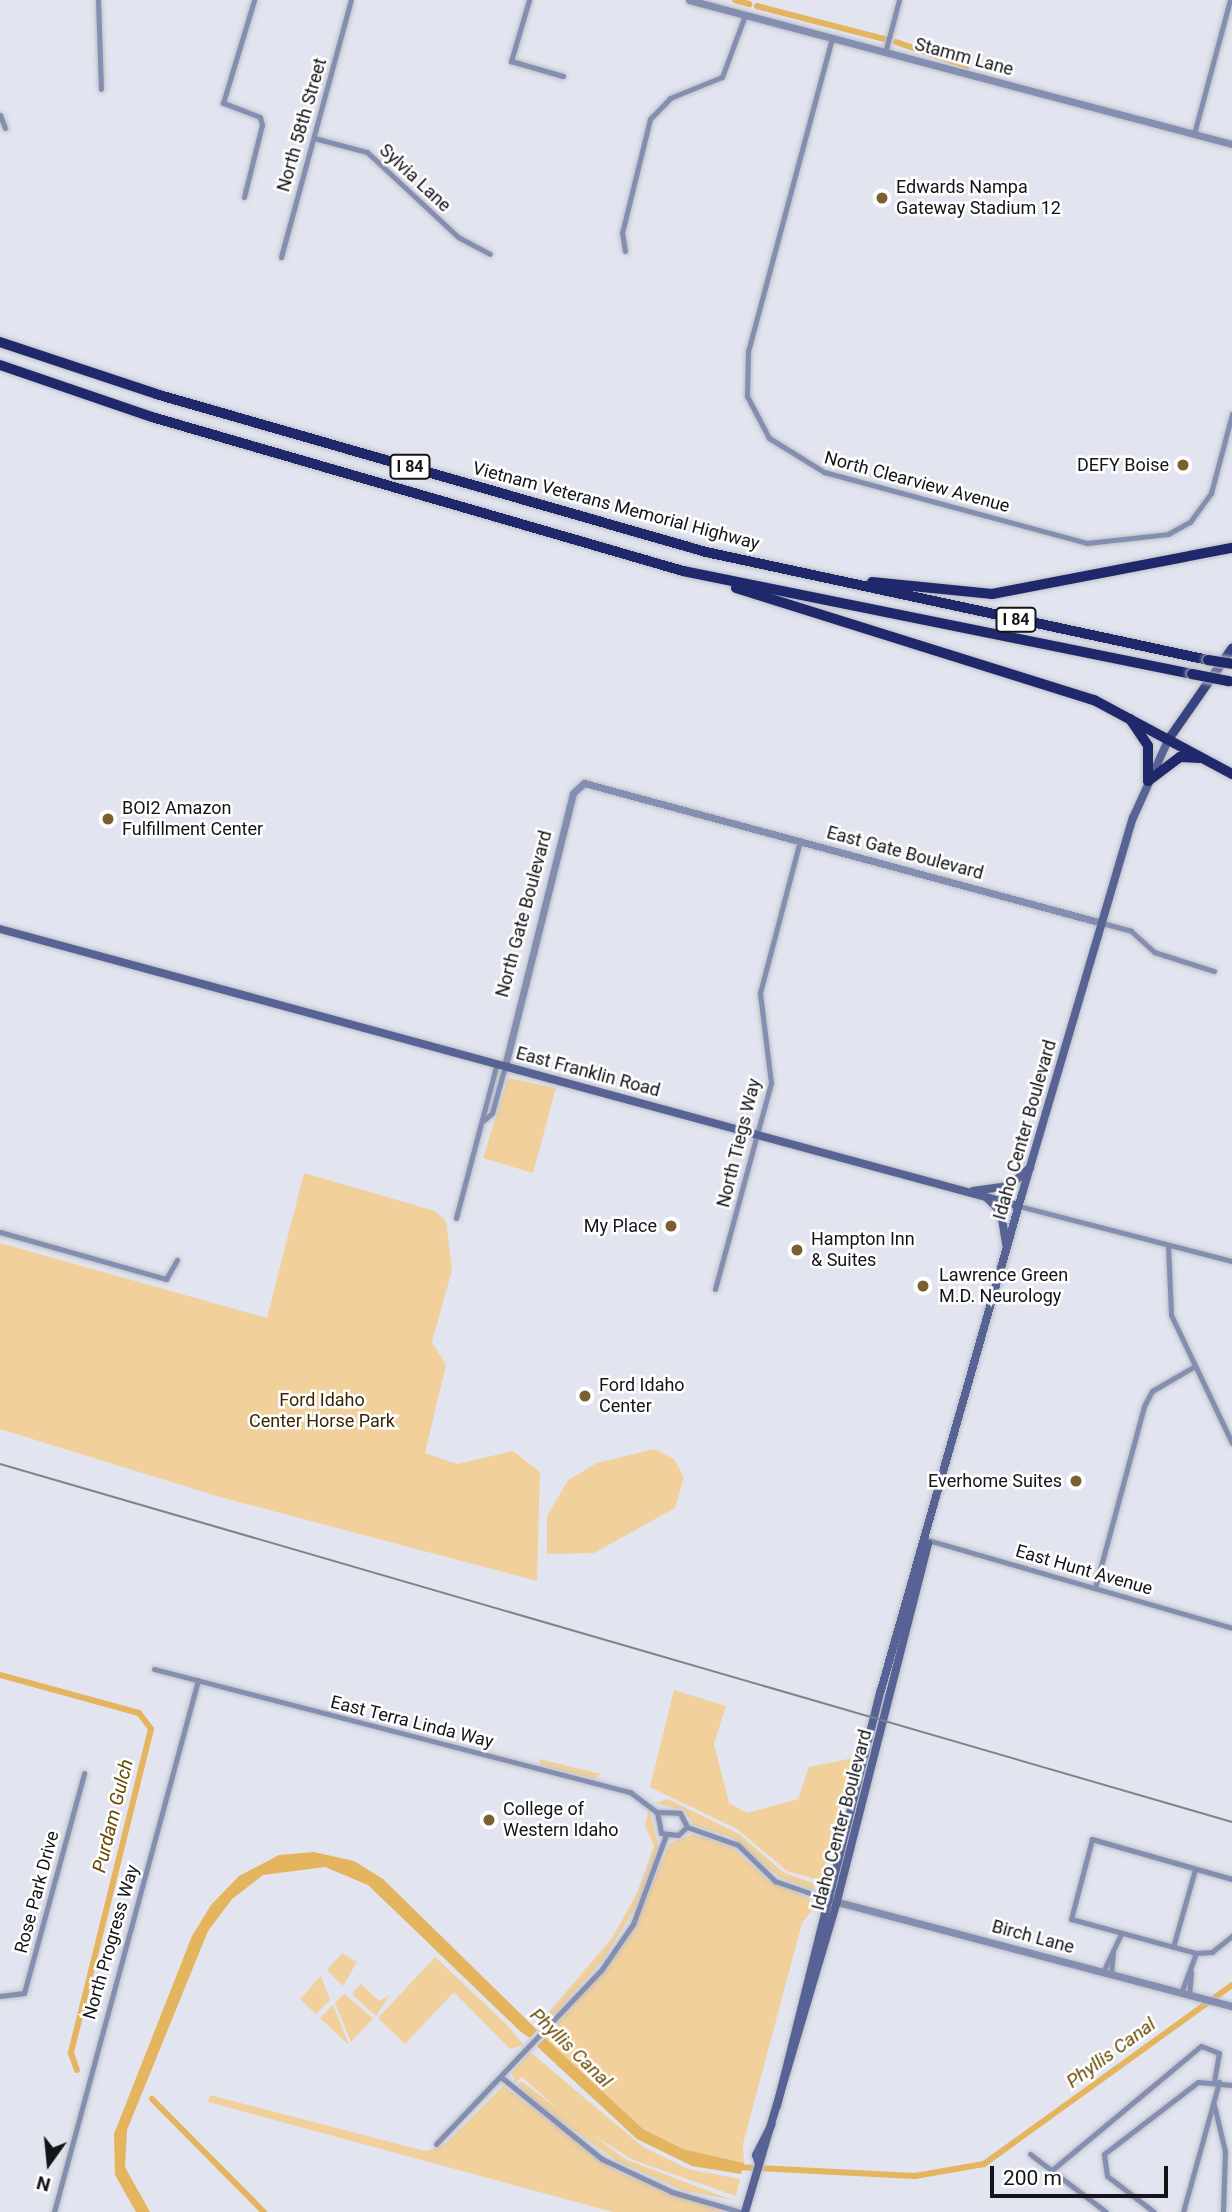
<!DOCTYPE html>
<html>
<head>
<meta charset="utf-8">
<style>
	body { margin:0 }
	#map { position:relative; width:1232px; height:2212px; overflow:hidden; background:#e2e5ef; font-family:Roboto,sans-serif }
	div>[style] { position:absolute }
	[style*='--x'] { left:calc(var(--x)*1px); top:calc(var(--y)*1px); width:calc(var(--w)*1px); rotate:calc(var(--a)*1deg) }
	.green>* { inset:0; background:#f1d09b }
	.water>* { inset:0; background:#e4b45f }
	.canal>* { height:6px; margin:-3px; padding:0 3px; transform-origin:3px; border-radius:3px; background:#e4b45f }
	.roads { filter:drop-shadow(0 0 2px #bdbfc8) drop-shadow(0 0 2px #bdbfc8) }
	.minor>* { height:5px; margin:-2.5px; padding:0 2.5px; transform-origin:2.5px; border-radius:2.5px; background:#848eb0 }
	.tertiary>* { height:7px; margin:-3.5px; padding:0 3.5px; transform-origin:3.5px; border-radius:3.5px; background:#848eb0 }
	.secondary>* { height:8px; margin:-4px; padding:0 4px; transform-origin:4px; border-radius:4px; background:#566394 }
	.primary>* { height:9px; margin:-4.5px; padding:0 4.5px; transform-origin:4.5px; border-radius:4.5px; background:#38447f }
	.motorway>* { height:10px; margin:-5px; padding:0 5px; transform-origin:5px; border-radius:5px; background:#20286c }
	.rail>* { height:2px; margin:-1px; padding:0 1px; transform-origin:1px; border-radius:1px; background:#7f8288 }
	.bridges { filter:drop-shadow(0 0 2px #bdbfc8) drop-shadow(0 0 2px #bdbfc8) }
	.motorway-bridge>* { height:10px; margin:-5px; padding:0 5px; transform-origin:5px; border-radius:5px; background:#20286c }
	.dots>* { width:19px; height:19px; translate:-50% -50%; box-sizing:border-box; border:4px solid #fff; border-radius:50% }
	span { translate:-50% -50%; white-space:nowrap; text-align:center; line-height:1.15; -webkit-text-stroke:5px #fff; paint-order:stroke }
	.shield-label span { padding:2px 5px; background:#fff; border:2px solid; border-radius:5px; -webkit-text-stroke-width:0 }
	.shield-label { font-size:16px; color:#131417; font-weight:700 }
	.street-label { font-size:18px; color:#131417 }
	.poi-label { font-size:18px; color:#131417 }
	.left { translate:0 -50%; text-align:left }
	.right { translate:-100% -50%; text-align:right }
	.park-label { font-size:18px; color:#3a2700 }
	.water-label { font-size:19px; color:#684900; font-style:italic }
	.north { position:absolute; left:14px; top:2128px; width:70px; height:70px; -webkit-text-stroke:5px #fff; paint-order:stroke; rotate:195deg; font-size:19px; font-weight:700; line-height:28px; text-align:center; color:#131417 }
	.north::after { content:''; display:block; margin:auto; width:24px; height:32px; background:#131417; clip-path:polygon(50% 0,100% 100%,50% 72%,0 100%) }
	.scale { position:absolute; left:990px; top:2166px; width:178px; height:32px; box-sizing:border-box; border:4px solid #131417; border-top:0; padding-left:9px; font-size:21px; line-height:24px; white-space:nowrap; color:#131417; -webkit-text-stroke:5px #fff; paint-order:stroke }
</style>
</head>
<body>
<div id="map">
	<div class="green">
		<i style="clip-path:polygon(508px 1078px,556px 1088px,533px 1173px,483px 1158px)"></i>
		<i style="clip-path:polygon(304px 1173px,435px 1211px,446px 1221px,452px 1270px,432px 1342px,446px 1365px,425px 1453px,457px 1464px,513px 1451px,540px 1472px,537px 1581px,220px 1497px,0 1429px,0 1243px,267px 1318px)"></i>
		<i style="clip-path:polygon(654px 1449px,674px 1459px,684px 1477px,675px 1508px,594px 1553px,547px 1554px,547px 1516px,568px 1480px,597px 1463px)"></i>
		<i style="clip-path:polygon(674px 1690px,726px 1706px,714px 1744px,729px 1803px,747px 1813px,798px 1799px,809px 1767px,853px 1758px,821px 1881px,787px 1871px,737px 1829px,650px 1787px)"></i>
		<i style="clip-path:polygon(539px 1759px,601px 1774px,594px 1779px,541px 1765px)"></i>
		<i style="clip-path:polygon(668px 1799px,739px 1834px,783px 1872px,815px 1884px,813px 1890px,779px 1877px,731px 1837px,694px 1825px,684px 1810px,655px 1803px)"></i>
		<i style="clip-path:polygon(649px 1809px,659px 1848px,637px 1905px,604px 1959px,544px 2026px,548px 2013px,612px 1938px,637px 1893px,654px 1846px,645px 1825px)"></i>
		<i style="clip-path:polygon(694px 1834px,733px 1848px,768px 1880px,808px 1898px,814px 1908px,802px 1923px,743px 2144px,744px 2163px,683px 2149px,643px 2129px,545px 2038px,628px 1940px,670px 1843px)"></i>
		<i style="clip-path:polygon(342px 1953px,357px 1962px,343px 1986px,327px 1970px)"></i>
		<i style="clip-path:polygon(435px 1957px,506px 2024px,524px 2045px,510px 2049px,454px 1992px,405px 2044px,378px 2018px)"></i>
		<i style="clip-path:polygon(321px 1976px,330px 2000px,316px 2014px,300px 1999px)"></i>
		<i style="clip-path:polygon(361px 1984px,379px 2001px,389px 1996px,376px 2016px,352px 1994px)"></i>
		<i style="clip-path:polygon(344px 1994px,373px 2018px,351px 2042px,335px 2003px)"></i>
		<i style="clip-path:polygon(333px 2005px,349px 2045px,320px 2018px)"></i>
		<i style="clip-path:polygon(530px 2052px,643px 2147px,688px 2169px,740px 2179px,736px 2196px,633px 2160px,574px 2123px,522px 2077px,515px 2083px,512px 2073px)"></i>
		<i style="clip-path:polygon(521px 2081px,625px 2159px,732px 2200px,682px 2190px,617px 2161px,539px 2105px,518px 2085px)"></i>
		<i style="clip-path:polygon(503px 2086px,618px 2172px,725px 2212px,613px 2212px,208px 2102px,210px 2095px,425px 2151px,444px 2145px)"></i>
	</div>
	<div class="water">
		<i style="clip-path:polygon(314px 1852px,354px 1861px,383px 1879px,537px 2030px,530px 2038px,521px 2032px,368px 1885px,325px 1867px,263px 1875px,232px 1899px,208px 1931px,127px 2130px,125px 2167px,150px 2212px,136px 2212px,115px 2175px,114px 2134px,192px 1936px,211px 1905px,239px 1876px,279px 1855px)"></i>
		<i style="clip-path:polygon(545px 2038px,643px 2129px,683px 2149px,744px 2163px,741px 2174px,692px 2166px,637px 2139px,544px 2053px,537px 2046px)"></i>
	</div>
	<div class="canal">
		<i style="--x:735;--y:0;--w:15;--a:16"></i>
		<i style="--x:757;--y:6;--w:135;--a:14.5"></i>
		<i style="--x:896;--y:42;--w:75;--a:18.7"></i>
		<i style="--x:0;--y:1675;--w:144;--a:15.3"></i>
		<i style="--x:139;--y:1713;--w:20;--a:53"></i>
		<i style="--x:151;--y:1729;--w:334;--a:103.9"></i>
		<i style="--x:71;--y:2053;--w:18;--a:71"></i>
		<i style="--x:152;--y:2099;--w:159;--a:45.3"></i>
		<i style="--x:736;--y:2167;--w:179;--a:2.9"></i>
		<i style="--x:915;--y:2176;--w:70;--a:-9.9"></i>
		<i style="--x:984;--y:2164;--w:306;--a:-35.8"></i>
	</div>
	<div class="roads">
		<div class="minor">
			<i style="--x:98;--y:0;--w:89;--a:88.1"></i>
			<i style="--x:529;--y:0;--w:64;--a:106.4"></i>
			<i style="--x:511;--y:61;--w:54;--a:16.1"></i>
			<i style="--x:832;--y:38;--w:325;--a:105"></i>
			<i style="--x:748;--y:352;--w:44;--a:91.3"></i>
			<i style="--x:747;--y:396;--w:47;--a:62.4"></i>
			<i style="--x:769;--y:438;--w:65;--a:31.7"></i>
			<i style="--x:824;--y:472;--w:272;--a:15.1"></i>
			<i style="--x:1087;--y:543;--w:81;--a:-6.3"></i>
			<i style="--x:1168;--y:534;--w:25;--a:-29"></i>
			<i style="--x:1190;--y:522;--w:36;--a:-54"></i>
			<i style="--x:1211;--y:493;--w:82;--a:-75.1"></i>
			<i style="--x:885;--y:53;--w:55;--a:-75.2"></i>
			<i style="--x:0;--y:115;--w:14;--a:69"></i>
			<i style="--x:1194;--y:134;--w:139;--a:-75"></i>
			<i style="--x:314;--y:138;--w:55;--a:14.8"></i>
			<i style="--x:367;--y:152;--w:125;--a:43"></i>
			<i style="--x:458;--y:237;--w:36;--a:28"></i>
			<i style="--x:244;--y:197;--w:74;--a:-76"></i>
			<i style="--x:262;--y:125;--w:8;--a:-104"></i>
			<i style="--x:260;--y:117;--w:40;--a:-159"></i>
			<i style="--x:223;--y:103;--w:108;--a:-73.2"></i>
			<i style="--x:625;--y:251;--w:18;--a:-99"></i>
			<i style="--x:622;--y:233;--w:117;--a:-76.2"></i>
			<i style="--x:650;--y:119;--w:29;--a:-46"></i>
			<i style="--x:670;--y:98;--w:56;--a:-22"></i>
			<i style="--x:722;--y:77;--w:66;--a:-69.6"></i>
			<i style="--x:281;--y:257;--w:266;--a:-74.8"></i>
			<i style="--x:1102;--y:923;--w:30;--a:15"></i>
			<i style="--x:1131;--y:931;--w:31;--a:42"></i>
			<i style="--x:1154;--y:952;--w:63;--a:17.6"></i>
			<i style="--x:484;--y:1120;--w:11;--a:-41"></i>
			<i style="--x:492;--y:1113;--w:49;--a:-74.5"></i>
			<i style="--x:1019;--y:1206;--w:220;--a:14.5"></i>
			<i style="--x:456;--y:1218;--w:160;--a:-75.2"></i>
			<i style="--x:0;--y:1232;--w:173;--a:15.8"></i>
			<i style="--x:166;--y:1279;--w:22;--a:-60"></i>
			<i style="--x:1168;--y:1245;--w:70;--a:87.5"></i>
			<i style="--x:1171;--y:1315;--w:142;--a:64.5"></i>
			<i style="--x:715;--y:1289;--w:213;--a:-74.8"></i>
			<i style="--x:771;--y:1083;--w:91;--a:-97"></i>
			<i style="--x:760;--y:993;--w:158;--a:-75.3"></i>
			<i style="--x:928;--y:1540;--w:316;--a:16.1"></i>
			<i style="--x:1095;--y:1588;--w:188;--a:-74.9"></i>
			<i style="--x:1144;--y:1406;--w:17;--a:-62"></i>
			<i style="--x:1152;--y:1391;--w:50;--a:-30.2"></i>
			<i style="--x:154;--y:1669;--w:492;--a:14.5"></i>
			<i style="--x:630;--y:1792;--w:34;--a:37"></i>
			<i style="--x:657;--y:1812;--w:21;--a:79"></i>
			<i style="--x:661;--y:1833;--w:17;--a:7"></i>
			<i style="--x:678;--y:1835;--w:12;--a:-42"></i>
			<i style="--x:657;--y:1812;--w:23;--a:2"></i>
			<i style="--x:680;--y:1813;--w:16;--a:63"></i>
			<i style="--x:687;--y:1827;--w:54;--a:19.4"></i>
			<i style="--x:738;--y:1845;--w:52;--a:44.2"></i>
			<i style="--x:775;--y:1881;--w:55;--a:19.1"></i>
			<i style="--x:1232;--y:1879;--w:146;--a:-164.1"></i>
			<i style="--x:1092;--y:1839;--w:83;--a:104.7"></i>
			<i style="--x:1071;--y:1919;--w:130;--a:15.2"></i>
			<i style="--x:1196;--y:1953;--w:16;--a:-4"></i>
			<i style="--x:1212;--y:1952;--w:26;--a:-39"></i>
			<i style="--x:1173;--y:1947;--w:81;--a:-74.2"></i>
			<i style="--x:1103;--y:1972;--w:42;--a:-64.7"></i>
			<i style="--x:1111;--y:1974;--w:23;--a:-85"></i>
			<i style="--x:1181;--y:1993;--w:43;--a:-69.4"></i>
			<i style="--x:1189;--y:1995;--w:23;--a:-85"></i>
			<i style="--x:0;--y:1996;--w:24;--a:-7"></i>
			<i style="--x:24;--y:1993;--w:228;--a:-74.7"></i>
			<i style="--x:501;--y:2077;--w:130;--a:39.1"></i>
			<i style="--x:602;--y:2159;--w:77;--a:25.2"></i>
			<i style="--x:672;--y:2192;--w:72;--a:16.2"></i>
			<i style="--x:1214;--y:2105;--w:47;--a:76.6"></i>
			<i style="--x:1225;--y:2151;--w:61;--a:91.9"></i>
			<i style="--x:436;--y:2144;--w:241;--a:-46.5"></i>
			<i style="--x:602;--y:1969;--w:55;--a:-55.4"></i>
			<i style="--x:633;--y:1924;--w:95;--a:-69.7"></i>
			<i style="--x:1030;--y:2154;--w:96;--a:37.3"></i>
			<i style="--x:1052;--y:2170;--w:194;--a:-39.8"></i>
			<i style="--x:1201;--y:2046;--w:19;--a:21"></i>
			<i style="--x:1219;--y:2053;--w:28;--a:100"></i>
			<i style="--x:54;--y:2212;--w:551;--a:-74.85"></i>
			<i style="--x:1154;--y:2212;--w:59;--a:-142.5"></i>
			<i style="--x:1107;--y:2176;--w:22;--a:-98"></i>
			<i style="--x:1104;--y:2154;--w:118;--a:-37.5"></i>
			<i style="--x:1198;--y:2082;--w:34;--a:5"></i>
			<i style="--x:1183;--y:2212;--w:135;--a:-74.5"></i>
		</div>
		<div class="tertiary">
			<i style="--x:689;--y:0;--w:562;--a:14.85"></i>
			<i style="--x:505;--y:1066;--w:281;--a:-76"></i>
			<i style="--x:573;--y:793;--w:15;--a:-42"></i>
			<i style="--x:584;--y:783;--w:537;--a:15.12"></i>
			<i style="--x:834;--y:1901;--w:412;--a:14.8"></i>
		</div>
		<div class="secondary">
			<i style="--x:0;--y:929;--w:1056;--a:15.21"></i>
			<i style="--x:973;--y:1191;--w:36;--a:-8"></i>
			<i style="--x:1009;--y:1186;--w:28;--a:-41"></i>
			<i style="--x:987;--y:1198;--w:20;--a:45"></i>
			<i style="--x:1001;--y:1212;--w:33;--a:81"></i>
			<i style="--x:777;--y:2106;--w:429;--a:-76"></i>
			<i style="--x:881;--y:1690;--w:516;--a:-74.13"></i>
			<i style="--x:1022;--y:1194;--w:392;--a:-73.6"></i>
			<i style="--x:1133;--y:818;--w:90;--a:-65.7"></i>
			<i style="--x:759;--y:2164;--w:9;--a:-108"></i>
			<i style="--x:756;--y:2155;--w:34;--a:-63"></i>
			<i style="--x:745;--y:2212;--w:324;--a:-73.5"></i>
			<i style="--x:837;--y:1901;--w:369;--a:-75.7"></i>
		</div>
		<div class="primary">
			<i style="--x:1170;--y:736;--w:108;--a:-55.1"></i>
		</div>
		<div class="motorway">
			<i style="--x:0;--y:342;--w:164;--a:18.4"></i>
			<i style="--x:156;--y:394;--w:572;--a:16.03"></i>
			<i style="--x:706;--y:552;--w:513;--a:12.14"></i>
			<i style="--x:0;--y:365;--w:161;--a:18.9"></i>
			<i style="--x:152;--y:417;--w:553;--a:16.17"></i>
			<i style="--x:683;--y:571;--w:519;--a:11.44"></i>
			<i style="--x:872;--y:582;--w:121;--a:5.7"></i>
			<i style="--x:992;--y:594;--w:244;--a:-10.9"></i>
			<i style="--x:736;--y:588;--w:375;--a:17.4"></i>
			<i style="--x:1094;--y:700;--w:157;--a:28.2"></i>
			<i style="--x:1130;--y:719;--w:32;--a:56"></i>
			<i style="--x:1148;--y:746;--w:35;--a:90"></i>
			<i style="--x:1148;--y:781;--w:40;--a:-37"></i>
			<i style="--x:1180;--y:757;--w:20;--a:3"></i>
		</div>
	</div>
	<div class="rail">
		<i style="--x:0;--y:1464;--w:1283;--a:16.2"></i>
	</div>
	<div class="bridges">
		<div class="motorway-bridge">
			<i style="--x:1208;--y:660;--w:24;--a:9"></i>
			<i style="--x:1192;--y:674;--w:38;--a:11"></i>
		</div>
	</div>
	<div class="dots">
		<i style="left:882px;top:198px;background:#7a6031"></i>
		<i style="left:1183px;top:465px;background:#7a6031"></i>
		<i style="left:108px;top:819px;background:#7a6031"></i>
		<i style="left:671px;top:1226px;background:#7a6031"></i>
		<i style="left:797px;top:1250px;background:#7a6031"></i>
		<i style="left:923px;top:1286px;background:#7a6031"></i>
		<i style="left:585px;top:1396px;background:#7a6031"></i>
		<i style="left:1076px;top:1481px;background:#7a6031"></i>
		<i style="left:489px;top:1820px;background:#7a6031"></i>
	</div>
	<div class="shield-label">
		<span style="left:410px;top:467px">I 84</span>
		<span style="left:1016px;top:620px">I 84</span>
	</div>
	<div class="street-label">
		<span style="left:964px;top:57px;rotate:15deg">Stamm Lane</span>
		<span style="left:302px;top:125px;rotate:-74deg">North 58th Street</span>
		<span style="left:415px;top:178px;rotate:43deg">Sylvia Lane</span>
		<span style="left:917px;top:482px;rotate:15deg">North Clearview Avenue</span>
		<span style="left:616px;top:506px;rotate:15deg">Vietnam Veterans Memorial Highway</span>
		<span style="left:905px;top:853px;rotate:15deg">East Gate Boulevard</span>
		<span style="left:524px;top:914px;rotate:-75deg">North Gate Boulevard</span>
		<span style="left:588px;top:1072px;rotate:15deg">East Franklin Road</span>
		<span style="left:1025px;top:1130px;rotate:-74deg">Idaho Center Boulevard</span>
		<span style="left:739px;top:1143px;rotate:-76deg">North Tiegs Way</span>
		<span style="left:1084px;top:1570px;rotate:16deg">East Hunt Avenue</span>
		<span style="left:412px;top:1722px;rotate:14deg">East Terra Linda Way</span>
		<span style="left:842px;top:1820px;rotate:-75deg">Idaho Center Boulevard</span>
		<span style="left:37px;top:1892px;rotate:-75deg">Rose Park Drive</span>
		<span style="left:1033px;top:1937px;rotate:15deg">Birch Lane</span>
		<span style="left:111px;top:1942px;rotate:-74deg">North Progress Way</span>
	</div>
	<div class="poi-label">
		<span class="left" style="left:896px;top:198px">Edwards Nampa<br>Gateway Stadium 12</span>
		<span class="right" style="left:1169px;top:465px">DEFY Boise</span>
		<span class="left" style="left:122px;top:819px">BOI2 Amazon<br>Fulfillment Center</span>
		<span class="right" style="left:657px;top:1226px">My Place</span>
		<span class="left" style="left:811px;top:1250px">Hampton Inn<br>&amp; Suites</span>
		<span class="left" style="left:939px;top:1286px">Lawrence Green<br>M.D. Neurology</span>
		<span class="left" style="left:599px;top:1396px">Ford Idaho<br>Center</span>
		<span class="right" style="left:1062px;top:1481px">Everhome Suites</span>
		<span class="left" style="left:503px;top:1820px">College of<br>Western Idaho</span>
	</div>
	<div class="park-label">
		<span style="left:322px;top:1411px">Ford Idaho<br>Center Horse Park</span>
	</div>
	<div class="water-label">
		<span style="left:113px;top:1816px;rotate:-76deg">Purdam Gulch</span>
		<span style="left:571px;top:2048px;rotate:44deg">Phyllis Canal</span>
		<span style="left:1111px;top:2053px;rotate:-36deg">Phyllis Canal</span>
	</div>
	<div class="north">N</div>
	<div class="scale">200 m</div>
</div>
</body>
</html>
